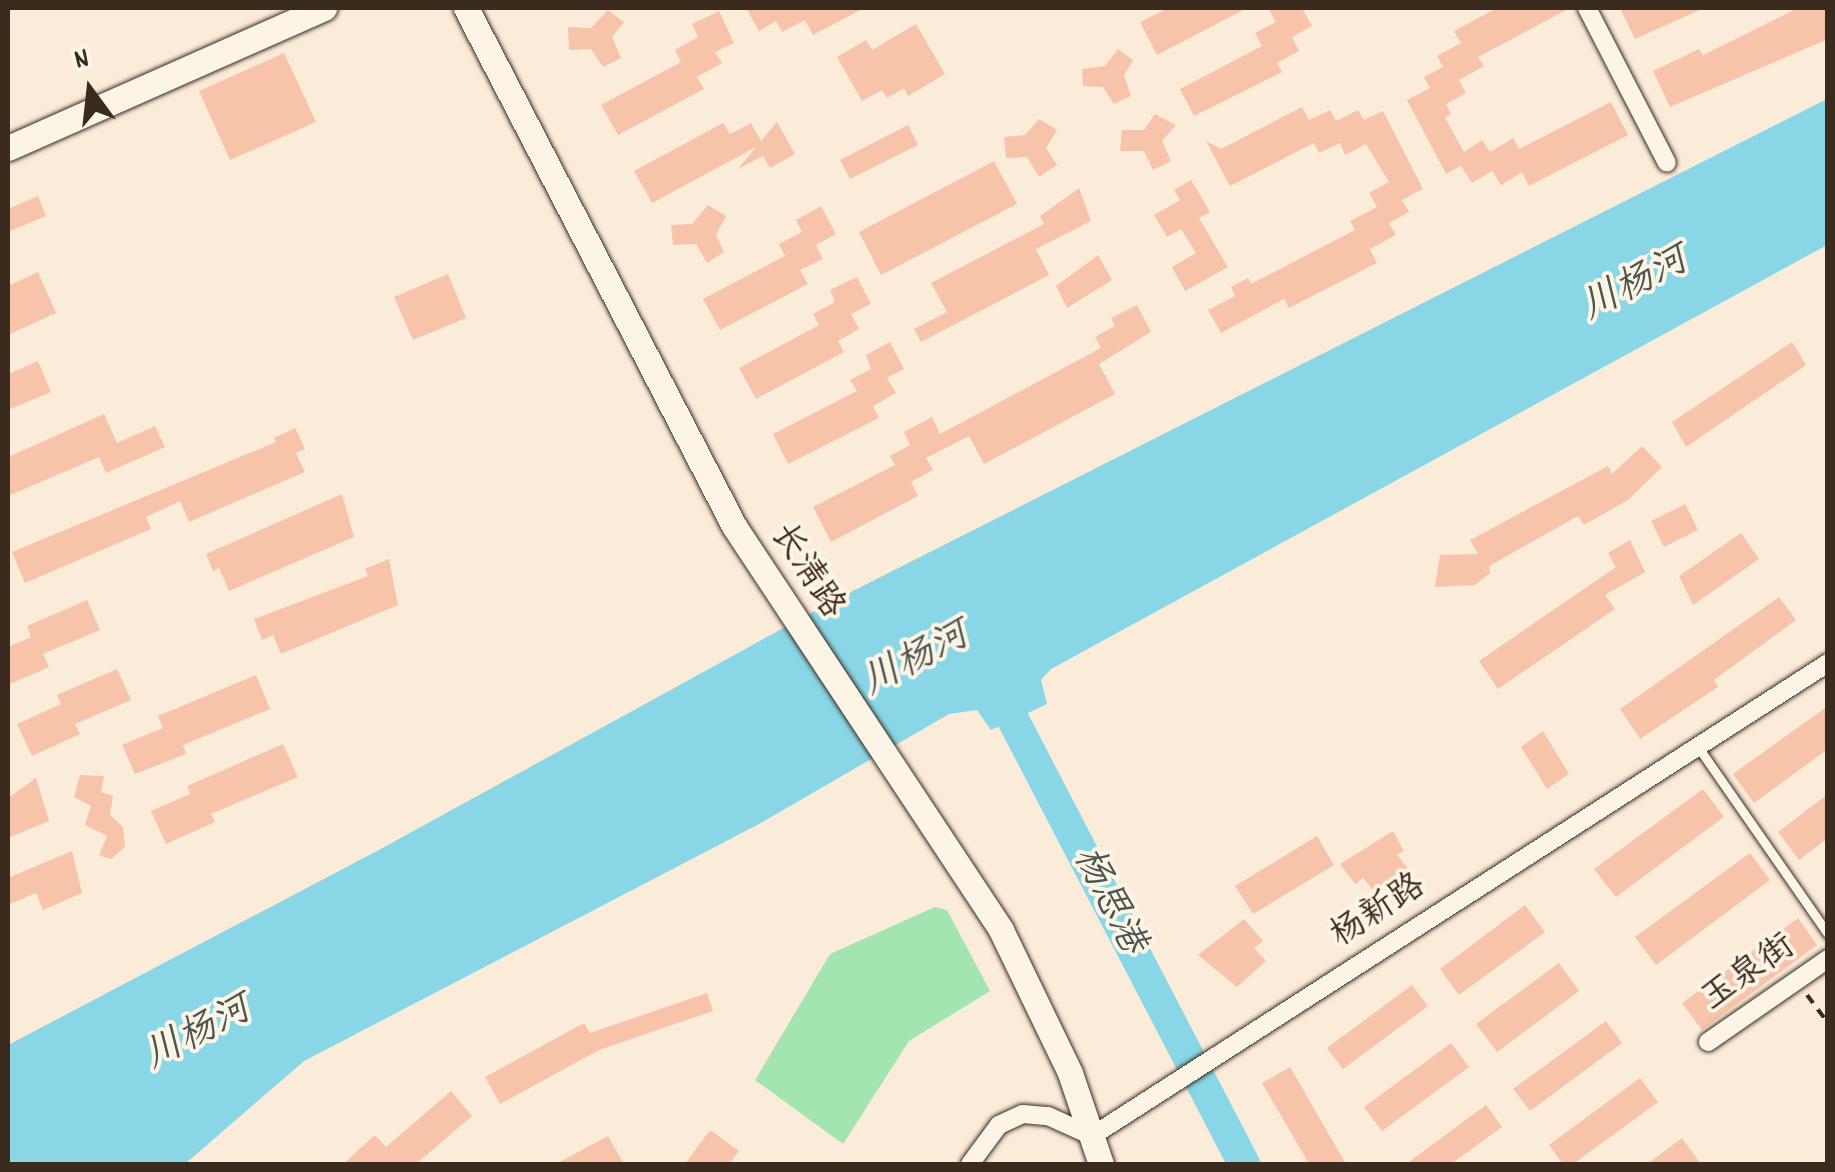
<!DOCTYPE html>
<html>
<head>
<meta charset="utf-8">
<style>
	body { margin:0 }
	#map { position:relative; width:1835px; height:1172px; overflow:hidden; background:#fbebd9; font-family:Dekko,"LXGW WenKai TC",sans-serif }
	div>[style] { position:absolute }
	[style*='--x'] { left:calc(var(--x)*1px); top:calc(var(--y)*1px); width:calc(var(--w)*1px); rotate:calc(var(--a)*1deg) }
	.green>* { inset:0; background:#a2e5b0 }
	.water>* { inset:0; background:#88d6e6 }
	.river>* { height:32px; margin:-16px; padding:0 16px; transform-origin:16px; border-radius:16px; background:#88d6e6 }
	.building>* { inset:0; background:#f8c4a9 }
	.path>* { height:4px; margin-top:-2px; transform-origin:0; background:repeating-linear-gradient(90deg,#3b2a1e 0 10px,transparent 0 18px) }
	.roads { filter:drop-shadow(0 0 2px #3b2a1e) drop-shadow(0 0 2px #3b2a1e) }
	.lane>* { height:9px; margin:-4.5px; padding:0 4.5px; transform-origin:4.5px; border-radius:4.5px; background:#fcf5e5 }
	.street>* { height:18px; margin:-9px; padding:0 9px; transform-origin:9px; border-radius:9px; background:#fcf5e5 }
	.secondary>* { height:25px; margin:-12.5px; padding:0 12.5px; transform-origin:12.5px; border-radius:12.5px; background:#fcf5e5 }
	span { translate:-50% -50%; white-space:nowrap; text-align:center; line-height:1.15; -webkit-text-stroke:8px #fcf5e5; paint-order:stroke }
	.street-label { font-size:35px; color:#3b2a1e }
	.water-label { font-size:38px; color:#4e5550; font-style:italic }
	.frame { position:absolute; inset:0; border:10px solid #3b2a1e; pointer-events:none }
	.north { position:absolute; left:40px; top:40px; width:100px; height:100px; -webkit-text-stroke:8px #fcf5e5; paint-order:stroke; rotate:345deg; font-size:28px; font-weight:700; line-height:40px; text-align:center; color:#3b2a1e }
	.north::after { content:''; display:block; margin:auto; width:35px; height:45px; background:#3b2a1e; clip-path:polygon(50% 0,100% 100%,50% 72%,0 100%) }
</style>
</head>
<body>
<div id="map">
	<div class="green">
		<i style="clip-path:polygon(935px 907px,947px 910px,990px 991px,909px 1041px,843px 1144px,755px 1080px,830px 954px)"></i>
	</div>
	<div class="water">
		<i style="clip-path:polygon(1827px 99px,1827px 245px,1051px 669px,1041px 680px,1047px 704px,991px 730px,977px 710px,949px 714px,759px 824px,304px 1061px,185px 1164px,8px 1164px,8px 1045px,377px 851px,831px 602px)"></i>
	</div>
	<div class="river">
		<i style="--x:995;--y:685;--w:540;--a:62.53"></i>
	</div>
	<div class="building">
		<i style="clip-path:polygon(746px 8px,864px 8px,813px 35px,805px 20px,782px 32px,776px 21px,759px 31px)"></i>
		<i style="clip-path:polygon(1168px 8px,1247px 8px,1157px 55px,1140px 22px)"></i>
		<i style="clip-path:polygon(1268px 8px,1302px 8px,1312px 26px,1292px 37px,1299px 51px,1277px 63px,1282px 72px,1194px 116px,1180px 89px,1262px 46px,1255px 33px,1276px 22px)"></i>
		<i style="clip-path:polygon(1497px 8px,1570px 8px,1478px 57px,1484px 66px,1459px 80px,1466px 93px,1446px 104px,1451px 114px,1445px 118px,1464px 152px,1482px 140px,1490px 152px,1513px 138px,1519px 149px,1611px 102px,1628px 135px,1529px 186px,1522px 172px,1501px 185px,1492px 171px,1472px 183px,1461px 166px,1446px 174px,1407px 100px,1430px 88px,1424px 77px,1443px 67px,1437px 56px,1461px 43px,1454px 31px)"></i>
		<i style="clip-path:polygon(1620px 8px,1704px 8px,1635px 39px)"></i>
		<i style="clip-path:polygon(1798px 8px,1828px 8px,1828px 39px,1670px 107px,1653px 71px,1699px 49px,1703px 55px)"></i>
		<i style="clip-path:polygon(608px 10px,624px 22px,612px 37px,621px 58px,603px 67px,591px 49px,569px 50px,568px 27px,591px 28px)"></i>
		<i style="clip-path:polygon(719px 11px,734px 43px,715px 52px,722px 63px,697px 77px,704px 89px,618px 135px,601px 105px,681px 62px,675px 50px,698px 37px,692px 24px)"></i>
		<i style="clip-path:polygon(916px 24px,945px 74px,908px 96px,904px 88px,887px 98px,882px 90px,862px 101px,837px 57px,866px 40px,872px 50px)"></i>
		<i style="clip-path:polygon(1118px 49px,1133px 60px,1124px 75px,1131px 96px,1114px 104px,1103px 87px,1083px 86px,1082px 69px,1105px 66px)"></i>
		<i style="clip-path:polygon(284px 53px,316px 122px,230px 160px,199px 91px)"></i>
		<i style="clip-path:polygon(1302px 107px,1309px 120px,1330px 110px,1336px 121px,1358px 110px,1364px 120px,1383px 111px,1423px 189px,1402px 200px,1409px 212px,1389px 223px,1396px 235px,1370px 249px,1377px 263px,1289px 308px,1284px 299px,1221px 333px,1208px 310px,1235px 296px,1231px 287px,1248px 278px,1251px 284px,1355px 230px,1350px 221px,1377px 207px,1369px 193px,1389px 182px,1366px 144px,1345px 155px,1340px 143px,1319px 153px,1314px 143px,1230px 186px,1206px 141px,1221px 149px)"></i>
		<i style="clip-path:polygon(1155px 114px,1176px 125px,1162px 141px,1171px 161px,1153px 170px,1144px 151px,1120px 151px,1122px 130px,1144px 130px)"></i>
		<i style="clip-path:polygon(1039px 119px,1057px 130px,1046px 148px,1057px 165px,1039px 177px,1027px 157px,1006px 158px,1004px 137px,1025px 135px)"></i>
		<i style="clip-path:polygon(777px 122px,795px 154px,770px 168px,763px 156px,738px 169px,756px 147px,652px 203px,634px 171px,723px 123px,730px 134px,751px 123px,761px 141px)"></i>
		<i style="clip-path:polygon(908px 125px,918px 145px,850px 179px,840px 160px)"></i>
		<i style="clip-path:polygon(994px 161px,1017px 204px,881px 275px,859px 232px)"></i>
		<i style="clip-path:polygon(1191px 180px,1210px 212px,1199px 218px,1228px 267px,1185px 291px,1172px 267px,1196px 253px,1181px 229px,1167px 237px,1154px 215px,1180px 200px,1174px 190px)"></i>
		<i style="clip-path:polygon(1079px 188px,1091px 221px,1036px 249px,1049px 275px,921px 342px,914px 329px,947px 312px,931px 283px,1044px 224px,1040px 216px)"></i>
		<i style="clip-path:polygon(38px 196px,46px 216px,8px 232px,8px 209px)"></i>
		<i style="clip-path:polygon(708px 205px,726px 216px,716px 235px,724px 252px,707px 263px,696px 244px,673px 245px,671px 225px,692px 224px)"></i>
		<i style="clip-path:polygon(821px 206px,836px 234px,816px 245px,823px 259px,800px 270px,808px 284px,720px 330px,703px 299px,785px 256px,779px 244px,802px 232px,796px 220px)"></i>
		<i style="clip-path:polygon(1098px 255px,1112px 280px,1067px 308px,1056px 286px)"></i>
		<i style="clip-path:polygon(38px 272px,56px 313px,8px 335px,8px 286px)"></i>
		<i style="clip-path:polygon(448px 274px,466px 318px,413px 340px,394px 297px)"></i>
		<i style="clip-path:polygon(857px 277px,871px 304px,851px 314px,859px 329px,838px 341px,844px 352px,756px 399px,739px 368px,819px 325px,813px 314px,835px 302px,830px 290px)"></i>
		<i style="clip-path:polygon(1137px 305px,1151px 332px,1099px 364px,1115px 394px,984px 464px,969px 436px,926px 458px,933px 470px,911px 482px,918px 496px,831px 542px,813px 507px,895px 465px,890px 456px,910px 445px,904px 432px,932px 417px,940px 434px,1101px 348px,1095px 337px,1115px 326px,1111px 318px)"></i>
		<i style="clip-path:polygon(890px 342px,904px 369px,887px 378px,896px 393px,873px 406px,879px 418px,788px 464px,773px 434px,857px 391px,850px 380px,871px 369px,866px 355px)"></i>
		<i style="clip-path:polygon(1792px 342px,1806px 365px,1686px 447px,1672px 422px)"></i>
		<i style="clip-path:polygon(38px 361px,51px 392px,8px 410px,8px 374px)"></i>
		<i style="clip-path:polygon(104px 414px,117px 443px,155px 426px,165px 447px,106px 473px,99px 457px,8px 496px,8px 457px)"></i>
		<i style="clip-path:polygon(295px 428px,305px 449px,296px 453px,305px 472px,189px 522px,180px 501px,146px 517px,151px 529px,25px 583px,12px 552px,276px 442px,274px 438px)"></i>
		<i style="clip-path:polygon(1642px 446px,1662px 467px,1628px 500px,1584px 525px,1578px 516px,1489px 566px,1490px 573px,1475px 585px,1435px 587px,1440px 555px,1478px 554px,1470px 540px,1608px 466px,1612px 474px)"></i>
		<i style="clip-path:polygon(342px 494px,354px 537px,229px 591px,219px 568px,213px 571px,206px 554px)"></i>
		<i style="clip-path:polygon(1685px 504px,1698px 530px,1664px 547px,1651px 521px)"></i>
		<i style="clip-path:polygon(1741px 533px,1759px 559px,1693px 605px,1679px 576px)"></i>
		<i style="clip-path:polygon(1630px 540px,1645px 572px,1605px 595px,1615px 609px,1498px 689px,1479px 661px,1616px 567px,1608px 553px)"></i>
		<i style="clip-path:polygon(389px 559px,398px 605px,281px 654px,273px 635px,262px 640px,254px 619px,368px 576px,365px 569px)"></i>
		<i style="clip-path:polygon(1779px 597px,1796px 620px,1714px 680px,1718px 687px,1640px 739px,1620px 709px)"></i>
		<i style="clip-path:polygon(87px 600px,100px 630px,43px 654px,49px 667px,8px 685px,8px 647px,31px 637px,27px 626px)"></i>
		<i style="clip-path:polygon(117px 669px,131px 700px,75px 724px,80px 734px,32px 756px,17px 724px,61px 704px,57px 695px)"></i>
		<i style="clip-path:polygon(256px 675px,270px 709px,183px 745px,186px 754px,135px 774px,122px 745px,163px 728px,158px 716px)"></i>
		<i style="clip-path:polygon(1828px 706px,1828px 749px,1754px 803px,1733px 774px)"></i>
		<i style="clip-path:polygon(1543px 731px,1569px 774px,1547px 789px,1521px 747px)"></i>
		<i style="clip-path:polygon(283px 744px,298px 777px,211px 814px,215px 822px,166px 844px,151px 811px,190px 794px,187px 786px)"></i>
		<i style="clip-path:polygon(80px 775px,104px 776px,101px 792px,113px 796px,110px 815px,123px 827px,125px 847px,111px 859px,99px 855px,107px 836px,85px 825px,91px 806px,74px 797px)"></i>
		<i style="clip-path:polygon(36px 778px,49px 821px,8px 838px,8px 798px)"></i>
		<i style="clip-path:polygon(1703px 789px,1724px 817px,1616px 897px,1594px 869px)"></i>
		<i style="clip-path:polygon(1828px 794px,1828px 838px,1799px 860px,1778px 832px)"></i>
		<i style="clip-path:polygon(1393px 831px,1404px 851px,1397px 855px,1410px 871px,1377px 895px,1363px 878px,1355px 884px,1340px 864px)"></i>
		<i style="clip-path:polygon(1317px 836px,1334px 865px,1253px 914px,1235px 886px)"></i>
		<i style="clip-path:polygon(72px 851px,82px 893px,43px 910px,36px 893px,8px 905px,8px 878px)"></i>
		<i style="clip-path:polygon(1750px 853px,1770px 880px,1656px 965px,1635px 937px)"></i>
		<i style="clip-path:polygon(1525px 905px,1545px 932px,1459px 995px,1440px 969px)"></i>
		<i style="clip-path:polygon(1798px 918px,1817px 945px,1702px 1030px,1682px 1003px)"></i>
		<i style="clip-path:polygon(1244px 919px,1263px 941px,1254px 948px,1266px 961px,1237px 987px,1198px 955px)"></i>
		<i style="clip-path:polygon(1559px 963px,1579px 991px,1497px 1052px,1476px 1024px)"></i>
		<i style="clip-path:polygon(1412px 985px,1428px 1006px,1343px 1069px,1327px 1048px)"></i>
		<i style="clip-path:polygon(707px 993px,713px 1011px,599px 1050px,500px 1104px,485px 1077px,584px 1023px,590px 1033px)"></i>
		<i style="clip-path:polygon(1606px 1021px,1622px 1043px,1530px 1111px,1513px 1089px)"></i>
		<i style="clip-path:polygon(1451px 1043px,1469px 1067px,1382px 1131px,1364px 1107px)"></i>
		<i style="clip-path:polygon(1290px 1067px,1346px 1164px,1309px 1164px,1262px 1083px)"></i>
		<i style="clip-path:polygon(1640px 1078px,1658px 1102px,1573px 1164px,1563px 1164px,1549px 1145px)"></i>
		<i style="clip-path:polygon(451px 1091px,472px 1116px,416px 1164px,343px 1164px,375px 1135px,386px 1147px)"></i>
		<i style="clip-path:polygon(1486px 1105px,1502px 1127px,1451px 1164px,1406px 1164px)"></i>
		<i style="clip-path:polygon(710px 1130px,739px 1151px,729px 1164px,685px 1164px)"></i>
		<i style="clip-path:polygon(608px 1136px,624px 1164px,556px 1164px)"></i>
		<i style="clip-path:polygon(1682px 1138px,1701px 1164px,1647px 1164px)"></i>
	</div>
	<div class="path">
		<i style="--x:1807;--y:995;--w:35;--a:53"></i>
	</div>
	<div class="roads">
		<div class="lane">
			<i style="--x:1698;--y:747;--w:228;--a:55.2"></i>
		</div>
		<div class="street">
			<i style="--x:1587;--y:8;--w:174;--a:62.7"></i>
			<i style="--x:1708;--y:1042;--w:146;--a:-34.7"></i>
			<i style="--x:970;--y:1164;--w:49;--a:-53.4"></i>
			<i style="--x:999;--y:1125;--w:26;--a:-25"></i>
			<i style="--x:1023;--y:1114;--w:25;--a:5"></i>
			<i style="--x:1048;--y:1116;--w:48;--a:24.4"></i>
			<i style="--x:1092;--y:1136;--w:875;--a:-32.73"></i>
		</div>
		<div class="secondary">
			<i style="--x:466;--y:8;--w:583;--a:62.64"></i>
			<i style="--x:734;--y:526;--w:484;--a:56.5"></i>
			<i style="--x:1001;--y:930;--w:159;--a:64.2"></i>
			<i style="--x:1070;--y:1073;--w:96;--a:71.2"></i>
			<i style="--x:8;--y:148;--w:346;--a:-23.9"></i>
		</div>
	</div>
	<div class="street-label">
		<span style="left:806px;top:572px;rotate:57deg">长清路</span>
		<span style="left:1379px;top:912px;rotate:-33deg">杨新路</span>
		<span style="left:1749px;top:974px;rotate:-35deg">玉泉街</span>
	</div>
	<div class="water-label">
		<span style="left:1636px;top:286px;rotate:-28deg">川杨河</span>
		<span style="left:917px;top:661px;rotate:-28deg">川杨河</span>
		<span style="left:1107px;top:901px;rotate:63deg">杨思港</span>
		<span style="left:199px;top:1035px;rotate:-28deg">川杨河</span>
	</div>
	<div class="frame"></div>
	<div class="north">N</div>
</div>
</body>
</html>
